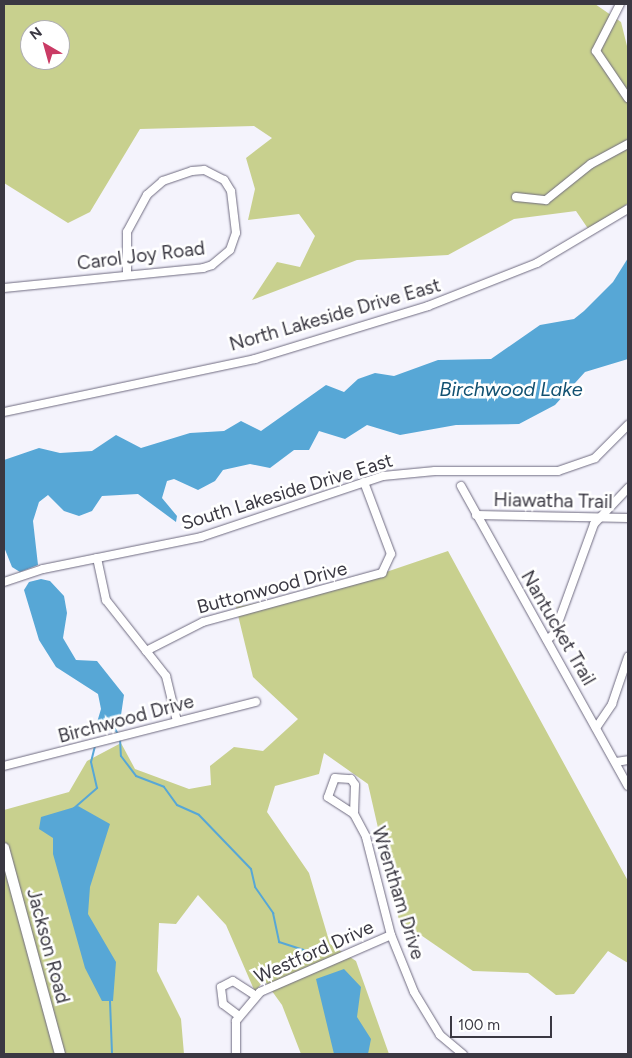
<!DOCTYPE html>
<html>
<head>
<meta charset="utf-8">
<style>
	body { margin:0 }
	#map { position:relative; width:632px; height:1058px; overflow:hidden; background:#f4f3fc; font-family:Figtree,sans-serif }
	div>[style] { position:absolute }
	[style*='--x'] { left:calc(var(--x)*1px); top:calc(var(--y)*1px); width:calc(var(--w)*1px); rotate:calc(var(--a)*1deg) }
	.green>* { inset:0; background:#c8d08e }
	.water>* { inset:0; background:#57a7d6 }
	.stream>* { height:2px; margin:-1px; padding:0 1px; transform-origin:1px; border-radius:1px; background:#57a7d6 }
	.roads { filter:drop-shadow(0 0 1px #6f6b80) drop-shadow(0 0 1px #6f6b80) }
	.minor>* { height:8px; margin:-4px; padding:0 4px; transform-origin:4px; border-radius:4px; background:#fff }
	.tertiary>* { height:10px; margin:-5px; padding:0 5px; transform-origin:5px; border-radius:5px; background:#fff }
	span { translate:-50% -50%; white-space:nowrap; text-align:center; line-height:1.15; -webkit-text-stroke:5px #fff; paint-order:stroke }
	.street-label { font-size:19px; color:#3a3842 }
	.water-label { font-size:20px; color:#125171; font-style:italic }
	.frame { position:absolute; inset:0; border:5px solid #3a3842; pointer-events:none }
	.north { position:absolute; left:20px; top:20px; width:50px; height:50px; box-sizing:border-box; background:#fff; border:1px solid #b0afb3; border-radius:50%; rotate:322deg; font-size:14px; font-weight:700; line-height:20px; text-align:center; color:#3a3842 }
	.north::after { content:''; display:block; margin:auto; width:18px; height:22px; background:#ca3b65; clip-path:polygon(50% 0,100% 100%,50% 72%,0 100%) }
	.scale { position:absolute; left:450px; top:1016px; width:102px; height:22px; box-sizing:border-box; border:2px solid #3a3842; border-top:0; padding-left:6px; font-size:15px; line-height:18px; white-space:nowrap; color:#3a3842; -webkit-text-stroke:4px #fff; paint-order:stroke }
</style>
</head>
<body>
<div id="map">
	<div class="green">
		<i style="clip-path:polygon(evenodd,4px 4px,595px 4px,621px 22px,628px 50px,628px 203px,591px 233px,576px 211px,514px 219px,448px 255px,357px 260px,252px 300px,277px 262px,300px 267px,315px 236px,299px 214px,248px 220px,255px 189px,246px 158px,272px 138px,254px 126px,140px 129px,90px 212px,68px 223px,4px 183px,4px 4px,30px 30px,60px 30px,60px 60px,30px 60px,30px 30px)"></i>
		<i style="clip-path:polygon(448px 551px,628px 881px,628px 963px,608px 951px,574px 994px,556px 995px,528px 973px,473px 971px,399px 920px,368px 784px,324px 753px,319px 774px,275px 786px,267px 812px,309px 873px,330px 944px,356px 961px,389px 1054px,301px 1054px,282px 1005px,264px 980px,255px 992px,226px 925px,198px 895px,176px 924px,159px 923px,157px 971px,181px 1019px,184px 1054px,4px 1054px,4px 810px,69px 792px,87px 761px,121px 743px,135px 769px,189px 789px,211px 785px,210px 766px,234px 747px,263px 751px,298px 719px,253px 677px,236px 607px,342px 587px)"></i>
	</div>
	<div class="water">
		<i style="clip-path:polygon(628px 258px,628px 359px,585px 372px,555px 405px,519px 424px,456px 425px,400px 435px,367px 425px,345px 439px,319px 431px,309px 450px,294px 450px,270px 468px,250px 464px,223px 470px,215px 481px,198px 490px,174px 479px,167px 481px,162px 498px,177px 516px,176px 522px,138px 494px,102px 496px,92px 511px,79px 516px,64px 511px,48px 495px,39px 502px,33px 521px,38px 565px,20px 572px,12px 567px,4px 547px,4px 460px,39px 448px,60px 453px,92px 451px,116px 435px,141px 448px,190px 433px,224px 431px,241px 421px,261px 431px,326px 385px,344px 392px,358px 379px,375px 373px,394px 376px,438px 360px,491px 359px,540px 325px,574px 319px,584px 311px,613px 282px)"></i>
		<i style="clip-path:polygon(41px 579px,50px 581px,64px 596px,67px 613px,63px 638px,76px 660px,97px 661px,124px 695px,121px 715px,110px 731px,95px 729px,101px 709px,98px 694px,56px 667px,39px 640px,24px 590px,29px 582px)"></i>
		<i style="clip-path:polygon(78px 806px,110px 824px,90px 887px,88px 914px,116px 962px,113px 1001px,102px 1001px,85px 968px,53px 854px,53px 838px,39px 829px,41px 817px)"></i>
		<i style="clip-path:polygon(344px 969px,361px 987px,357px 1017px,371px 1039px,368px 1054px,334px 1054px,316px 979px)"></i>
	</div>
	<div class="stream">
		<i style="--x:113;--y:726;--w:9;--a:58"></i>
		<i style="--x:120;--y:739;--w:17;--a:87"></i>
		<i style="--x:121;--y:756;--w:25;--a:53"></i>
		<i style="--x:136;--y:776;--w:30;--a:21"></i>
		<i style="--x:164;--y:787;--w:22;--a:54"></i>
		<i style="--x:177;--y:805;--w:24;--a:24"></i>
		<i style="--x:199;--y:815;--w:75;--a:46.1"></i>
		<i style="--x:251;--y:869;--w:18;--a:77"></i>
		<i style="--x:255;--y:887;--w:32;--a:55"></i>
		<i style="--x:273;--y:913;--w:30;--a:78"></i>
		<i style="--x:279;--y:942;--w:35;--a:18"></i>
		<i style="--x:73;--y:809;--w:32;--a:-41"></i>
		<i style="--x:97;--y:788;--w:27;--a:-103"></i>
		<i style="--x:91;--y:762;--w:16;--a:-76"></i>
		<i style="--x:110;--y:1001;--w:53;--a:87.8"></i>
	</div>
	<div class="roads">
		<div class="minor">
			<i style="--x:620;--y:4;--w:53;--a:117.1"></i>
			<i style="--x:596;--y:51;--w:57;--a:55.8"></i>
			<i style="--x:516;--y:197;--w:30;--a:6"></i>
			<i style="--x:546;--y:200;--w:58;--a:-38.7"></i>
			<i style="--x:591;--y:164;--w:42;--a:-28.4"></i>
			<i style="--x:4;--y:288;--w:200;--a:-5.7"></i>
			<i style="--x:203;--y:268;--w:9;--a:-18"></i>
			<i style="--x:212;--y:265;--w:23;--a:-40"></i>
			<i style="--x:230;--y:250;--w:18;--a:-71"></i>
			<i style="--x:236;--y:233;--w:42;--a:-96.8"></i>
			<i style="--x:231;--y:191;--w:13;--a:-122"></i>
			<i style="--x:224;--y:180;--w:22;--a:-153"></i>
			<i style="--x:204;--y:170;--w:12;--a:175"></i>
			<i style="--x:192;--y:171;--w:31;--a:161"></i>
			<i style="--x:163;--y:181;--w:21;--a:139"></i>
			<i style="--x:147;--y:195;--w:42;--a:118.4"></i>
			<i style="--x:127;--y:232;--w:43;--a:90"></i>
			<i style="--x:4;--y:412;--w:257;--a:-11.9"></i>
			<i style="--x:255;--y:359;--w:181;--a:-17"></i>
			<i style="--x:428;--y:306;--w:117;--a:-21.5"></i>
			<i style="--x:537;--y:263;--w:106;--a:-30.7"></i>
			<i style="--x:461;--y:486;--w:343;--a:60.9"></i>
			<i style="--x:476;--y:515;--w:152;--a:1.1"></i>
			<i style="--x:97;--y:558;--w:43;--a:77.9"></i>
			<i style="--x:106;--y:600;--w:97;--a:51.7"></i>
			<i style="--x:166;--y:676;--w:46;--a:76.3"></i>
			<i style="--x:4;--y:582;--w:41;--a:-18.4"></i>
			<i style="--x:43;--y:569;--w:161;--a:-11.4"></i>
			<i style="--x:201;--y:537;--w:192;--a:-18.5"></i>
			<i style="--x:383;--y:476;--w:52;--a:-5.5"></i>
			<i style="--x:435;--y:471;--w:123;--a:0"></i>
			<i style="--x:558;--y:471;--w:39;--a:-19"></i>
			<i style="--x:595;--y:458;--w:47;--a:-45"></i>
			<i style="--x:547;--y:640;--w:9;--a:-41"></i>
			<i style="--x:554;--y:634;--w:117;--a:-70"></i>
			<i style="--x:594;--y:524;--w:50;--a:-46.6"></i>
			<i style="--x:146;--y:651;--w:64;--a:-27"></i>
			<i style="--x:203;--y:622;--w:186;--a:-15.3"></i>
			<i style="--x:382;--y:573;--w:21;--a:-65"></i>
			<i style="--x:391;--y:554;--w:77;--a:-110.6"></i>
			<i style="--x:596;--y:728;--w:29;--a:-56"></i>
			<i style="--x:612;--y:704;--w:50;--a:-71.2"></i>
			<i style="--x:616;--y:762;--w:12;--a:-9"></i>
			<i style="--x:4;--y:766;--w:260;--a:-14.3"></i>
			<i style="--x:354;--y:814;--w:31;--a:-147"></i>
			<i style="--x:328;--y:797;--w:20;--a:-70"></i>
			<i style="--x:335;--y:778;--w:16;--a:4"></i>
			<i style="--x:351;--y:779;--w:7;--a:56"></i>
			<i style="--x:355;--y:785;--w:29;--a:92"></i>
			<i style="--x:354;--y:814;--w:26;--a:62"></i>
			<i style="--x:366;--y:837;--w:101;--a:75.7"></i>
			<i style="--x:391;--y:935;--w:61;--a:68"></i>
			<i style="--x:414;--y:992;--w:50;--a:58.8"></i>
			<i style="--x:440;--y:1035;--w:30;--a:40"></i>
			<i style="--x:239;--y:1016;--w:20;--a:-143"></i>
			<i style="--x:223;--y:1004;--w:17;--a:-97"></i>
			<i style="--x:221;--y:987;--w:13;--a:-27"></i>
			<i style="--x:233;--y:981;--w:27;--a:33"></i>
			<i style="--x:236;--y:1054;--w:33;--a:-90"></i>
			<i style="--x:236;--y:1021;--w:38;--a:-50"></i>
			<i style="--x:260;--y:992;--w:143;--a:-23.5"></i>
		</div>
		<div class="tertiary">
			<i style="--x:4;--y:848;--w:213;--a:74.8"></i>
		</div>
	</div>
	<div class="street-label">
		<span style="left:141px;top:256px;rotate:-7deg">Carol Joy Road</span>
		<span style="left:335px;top:315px;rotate:-16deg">North Lakeside Drive East</span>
		<span style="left:287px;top:492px;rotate:-17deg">South Lakeside Drive East</span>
		<span style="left:553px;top:501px;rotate:1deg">Hiawatha Trail</span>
		<span style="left:272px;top:588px;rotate:-15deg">Buttonwood Drive</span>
		<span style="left:558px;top:628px;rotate:60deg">Nantucket Trail</span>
		<span style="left:126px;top:719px;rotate:-15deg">Birchwood Drive</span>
		<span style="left:398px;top:893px;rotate:73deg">Wrentham Drive</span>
		<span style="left:48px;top:946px;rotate:75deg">Jackson Road</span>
		<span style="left:314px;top:952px;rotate:-24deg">Westford Drive</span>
	</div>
	<div class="water-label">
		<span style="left:511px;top:389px">Birchwood Lake</span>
	</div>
	<div class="frame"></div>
	<div class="north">N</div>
	<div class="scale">100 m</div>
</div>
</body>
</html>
